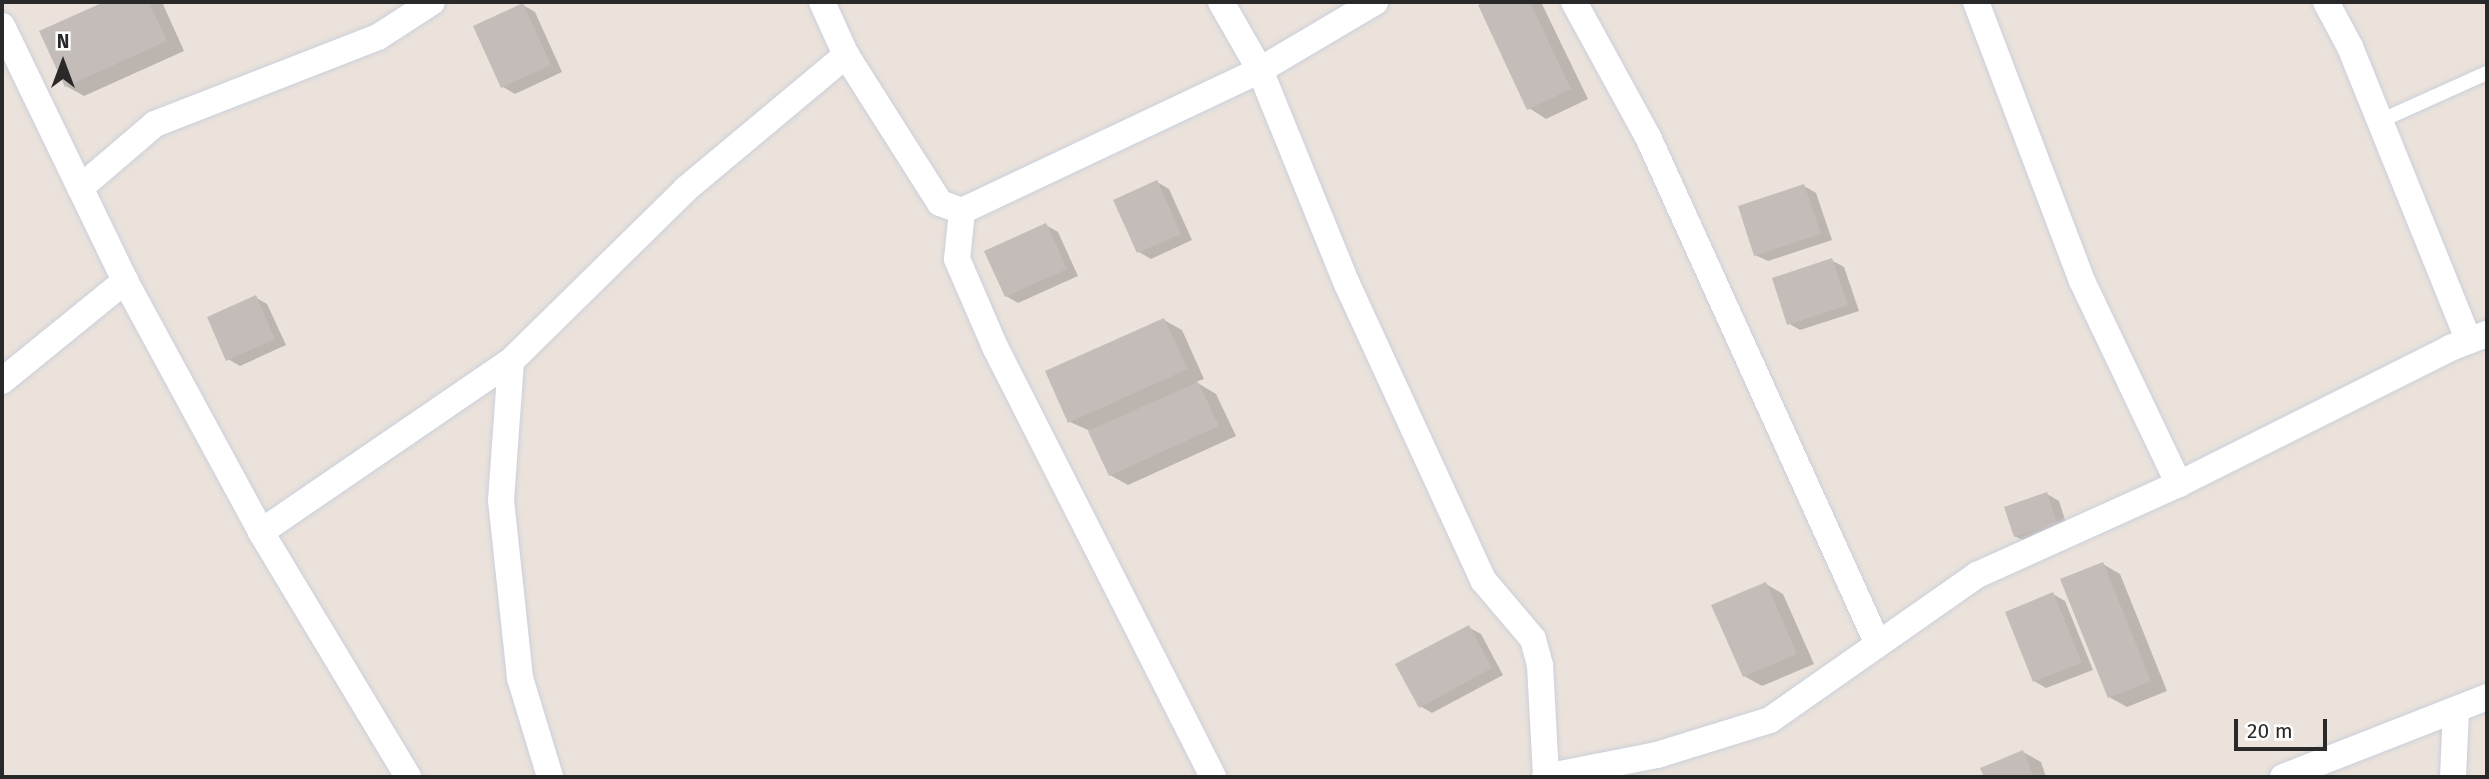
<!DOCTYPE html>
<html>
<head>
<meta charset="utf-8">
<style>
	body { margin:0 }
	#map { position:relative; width:2489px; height:779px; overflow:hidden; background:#ebe2db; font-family:"Fira Sans",sans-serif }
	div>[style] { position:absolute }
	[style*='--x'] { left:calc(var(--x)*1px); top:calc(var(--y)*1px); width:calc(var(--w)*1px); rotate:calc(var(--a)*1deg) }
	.shadow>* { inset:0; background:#0003 }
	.building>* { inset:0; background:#c3bcb8 }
	.roads { filter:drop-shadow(0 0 2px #cad0da) drop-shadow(0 0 2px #cad0da) }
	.service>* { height:14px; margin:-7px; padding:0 7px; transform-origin:7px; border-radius:7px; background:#fff }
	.minor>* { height:26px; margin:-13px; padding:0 13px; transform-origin:13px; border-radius:13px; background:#fff }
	span { translate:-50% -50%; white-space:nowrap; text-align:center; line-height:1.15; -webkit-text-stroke:5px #fff; paint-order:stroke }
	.frame { position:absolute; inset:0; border:4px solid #292929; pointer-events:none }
	.north { position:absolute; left:28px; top:28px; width:70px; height:70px; -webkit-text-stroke:5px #fff; paint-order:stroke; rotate:0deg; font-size:19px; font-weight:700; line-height:28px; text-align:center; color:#292929 }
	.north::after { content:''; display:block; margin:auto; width:24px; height:32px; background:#292929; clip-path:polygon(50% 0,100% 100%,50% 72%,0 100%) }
	.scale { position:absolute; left:2234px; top:719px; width:93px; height:32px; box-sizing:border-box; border:4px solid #292929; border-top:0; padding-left:9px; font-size:21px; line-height:24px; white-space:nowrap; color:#292929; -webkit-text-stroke:5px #fff; paint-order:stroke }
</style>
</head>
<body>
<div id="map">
	<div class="shadow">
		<i style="clip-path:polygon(108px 2px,162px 2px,184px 51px,84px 96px,66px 86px,41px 32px)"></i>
		<i style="clip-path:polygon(1489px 2px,1541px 2px,1588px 99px,1546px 119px,1529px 108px,1480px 6px)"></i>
		<i style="clip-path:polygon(523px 5px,535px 12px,562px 72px,515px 94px,503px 87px)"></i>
		<i style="clip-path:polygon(1157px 182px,1169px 189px,1192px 240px,1151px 259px,1139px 252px)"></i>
		<i style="clip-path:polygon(1804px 186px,1816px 193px,1832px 240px,1768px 261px,1755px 255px)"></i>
		<i style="clip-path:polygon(1046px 225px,1058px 232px,1078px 276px,1018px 303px,1006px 296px)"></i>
		<i style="clip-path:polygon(1831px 260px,1844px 267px,1859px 311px,1800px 330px,1788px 323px)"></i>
		<i style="clip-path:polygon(255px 297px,267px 304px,286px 345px,240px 366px,228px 359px)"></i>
		<i style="clip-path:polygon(1164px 320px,1182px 330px,1204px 379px,1196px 382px,1216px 394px,1236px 436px,1128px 485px,1110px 475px,1090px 431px,1070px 422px)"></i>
		<i style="clip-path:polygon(2047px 494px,2059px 501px,2068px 529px,2027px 543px,2015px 536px)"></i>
		<i style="clip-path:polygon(2103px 564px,2120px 574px,2167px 691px,2127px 707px,2109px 697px)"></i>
		<i style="clip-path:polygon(1766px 584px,1783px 594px,1814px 664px,1762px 686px,1744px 676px)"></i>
		<i style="clip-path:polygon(2053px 594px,2065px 601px,2093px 670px,2046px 688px,2034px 681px)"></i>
		<i style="clip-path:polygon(1468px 627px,1481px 634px,1503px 675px,1432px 713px,1420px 706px)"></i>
		<i style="clip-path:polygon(2023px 752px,2041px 762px,2046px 777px,1985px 777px,1982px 769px)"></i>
	</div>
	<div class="building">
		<i style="clip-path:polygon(104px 2px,149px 2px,167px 41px,65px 87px,39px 31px)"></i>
		<i style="clip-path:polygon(1485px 2px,1530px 2px,1571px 89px,1527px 110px,1478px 5px)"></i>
		<i style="clip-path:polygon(523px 3px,551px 65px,501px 88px,473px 26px)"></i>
		<i style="clip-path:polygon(1157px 180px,1181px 234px,1137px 253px,1113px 200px)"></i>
		<i style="clip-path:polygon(1804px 184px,1821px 234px,1754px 256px,1738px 206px)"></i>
		<i style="clip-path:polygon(1046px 223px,1067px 269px,1005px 297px,984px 251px)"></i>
		<i style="clip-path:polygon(1832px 258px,1848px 305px,1787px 325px,1772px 278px)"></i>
		<i style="clip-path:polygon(256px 295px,275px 339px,226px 361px,207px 317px)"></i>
		<i style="clip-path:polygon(1164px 318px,1188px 369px,1068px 423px,1045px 371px)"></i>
		<i style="clip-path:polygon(1198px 382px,1219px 426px,1109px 476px,1088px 431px)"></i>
		<i style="clip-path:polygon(2047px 492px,2057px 523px,2014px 537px,2004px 507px)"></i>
		<i style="clip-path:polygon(2103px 562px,2151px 681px,2108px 698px,2060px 579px)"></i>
		<i style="clip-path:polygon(1766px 582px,1797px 654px,1743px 677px,1711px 605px)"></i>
		<i style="clip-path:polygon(2053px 592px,2082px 663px,2033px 682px,2005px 612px)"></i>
		<i style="clip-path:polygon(1469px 625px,1492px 668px,1419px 708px,1395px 664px)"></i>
		<i style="clip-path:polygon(2023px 750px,2034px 777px,1984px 777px,1980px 768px)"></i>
	</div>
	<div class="roads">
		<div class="service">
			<i style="--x:2380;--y:121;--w:117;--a:-24.2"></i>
		</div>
		<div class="minor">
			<i style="--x:822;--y:2;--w:58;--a:65.6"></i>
			<i style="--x:846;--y:55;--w:175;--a:57.6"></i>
			<i style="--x:940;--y:203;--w:23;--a:20"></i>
			<i style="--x:962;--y:211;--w:330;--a:-25.3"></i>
			<i style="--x:1260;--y:70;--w:134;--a:-30.6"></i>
			<i style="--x:1221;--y:2;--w:78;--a:60.2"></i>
			<i style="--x:1260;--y:70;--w:231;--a:67.9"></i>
			<i style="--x:1347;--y:284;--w:326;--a:65.3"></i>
			<i style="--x:1483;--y:580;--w:77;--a:49.7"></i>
			<i style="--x:1533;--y:639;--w:27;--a:75"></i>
			<i style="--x:1540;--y:665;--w:112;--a:86.9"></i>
			<i style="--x:1574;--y:2;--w:154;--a:61.3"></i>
			<i style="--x:1648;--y:137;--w:554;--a:65.61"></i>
			<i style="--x:1976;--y:2;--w:298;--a:69.2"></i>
			<i style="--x:2082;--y:281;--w:225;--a:64.5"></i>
			<i style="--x:2326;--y:2;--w:51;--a:61.9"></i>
			<i style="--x:2350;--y:47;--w:317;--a:68"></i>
			<i style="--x:2;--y:26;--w:283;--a:64.2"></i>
			<i style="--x:125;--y:281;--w:285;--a:61.5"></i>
			<i style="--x:261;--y:532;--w:286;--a:59"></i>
			<i style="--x:80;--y:188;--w:99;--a:-40.5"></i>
			<i style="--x:155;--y:124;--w:239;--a:-21.3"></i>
			<i style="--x:378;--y:37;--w:64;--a:-32.9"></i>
			<i style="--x:962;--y:211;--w:48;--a:95.9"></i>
			<i style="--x:957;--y:259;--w:96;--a:66.6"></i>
			<i style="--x:995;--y:347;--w:482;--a:63.1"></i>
			<i style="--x:511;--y:361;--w:139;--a:94.1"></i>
			<i style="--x:501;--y:500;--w:179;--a:83.9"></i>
			<i style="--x:520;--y:678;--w:103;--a:73.1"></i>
			<i style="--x:2;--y:381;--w:159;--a:-39.1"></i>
			<i style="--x:261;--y:532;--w:303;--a:-34.4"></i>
			<i style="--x:511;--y:361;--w:245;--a:-44.5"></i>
			<i style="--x:686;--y:189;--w:209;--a:-39.9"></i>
			<i style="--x:1545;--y:777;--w:114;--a:-11.1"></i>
			<i style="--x:1657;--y:755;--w:118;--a:-17.2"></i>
			<i style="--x:1770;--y:720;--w:253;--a:-35"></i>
			<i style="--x:1977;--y:575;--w:222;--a:-24.3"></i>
			<i style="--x:2179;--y:484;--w:303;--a:-26.6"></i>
			<i style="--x:2450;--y:348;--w:40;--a:-21"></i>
			<i style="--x:2283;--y:777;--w:219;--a:-21.4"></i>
			<i style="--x:2453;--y:777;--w:67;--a:-87.4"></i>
		</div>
	</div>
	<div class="frame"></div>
	<div class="north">N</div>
	<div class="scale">20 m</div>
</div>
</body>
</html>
